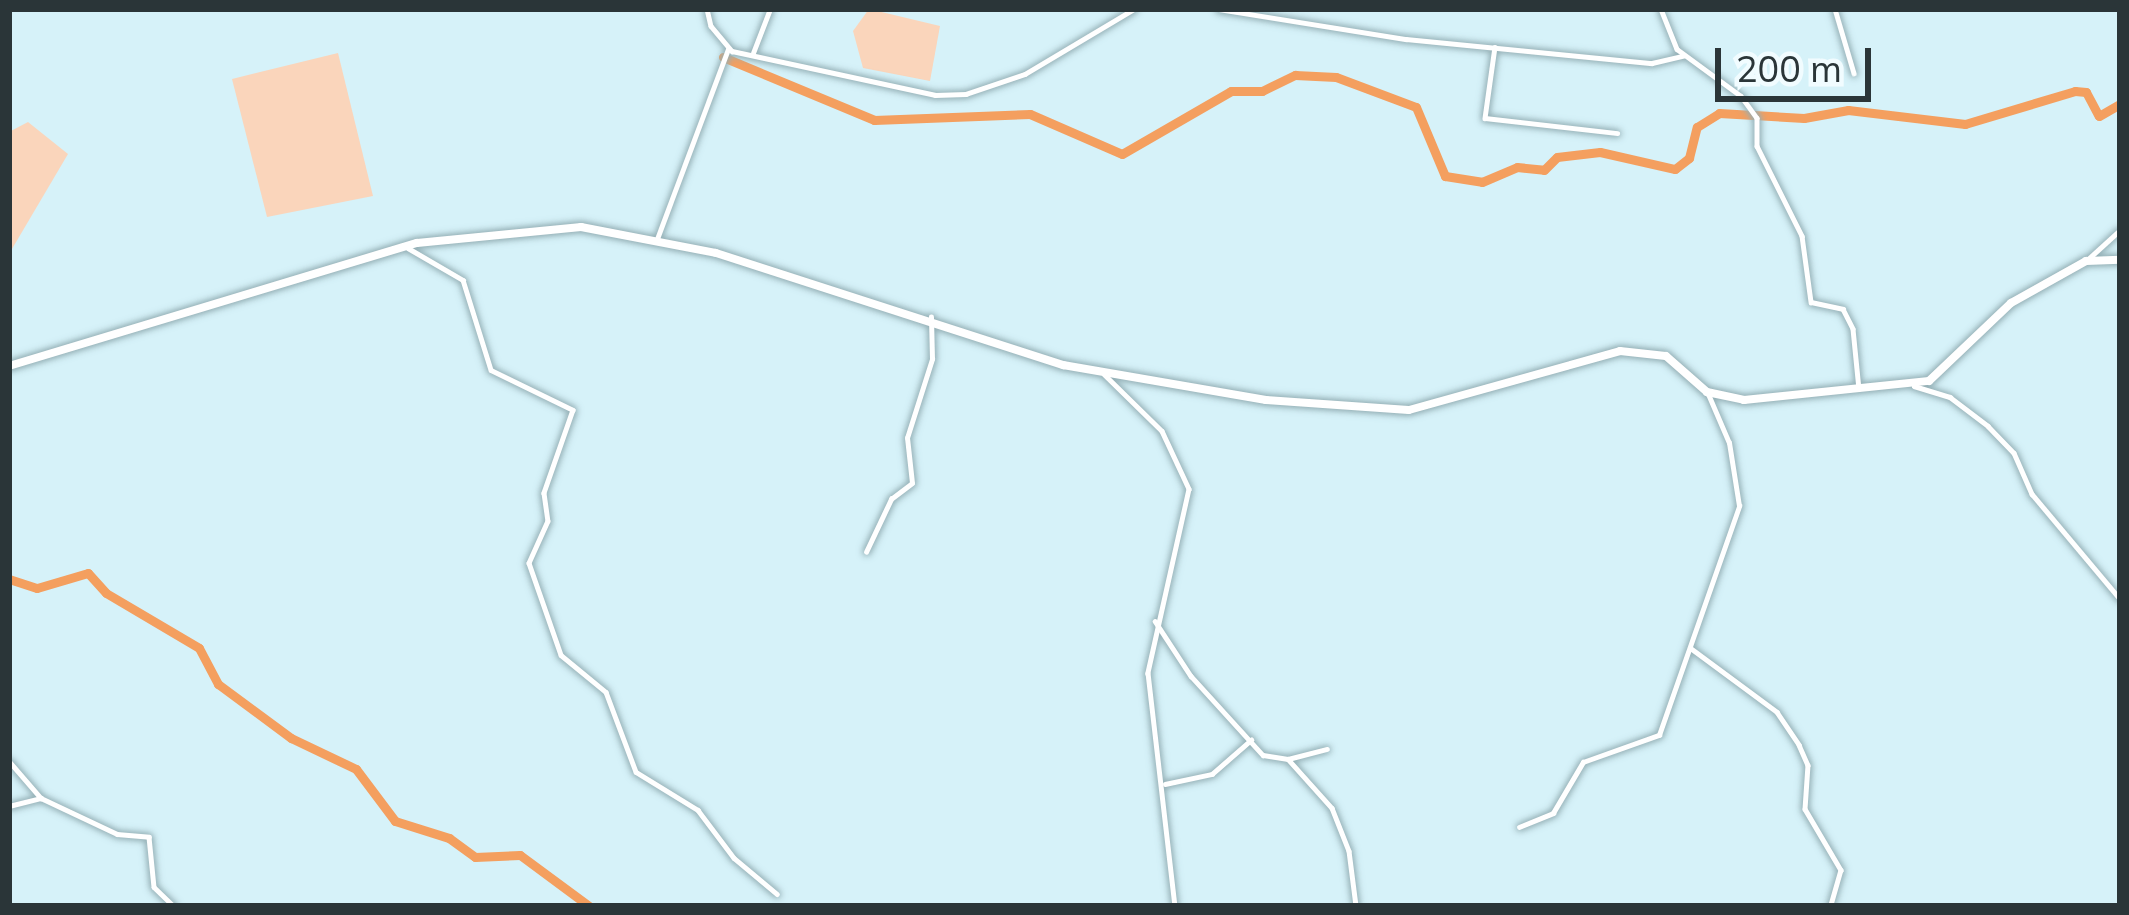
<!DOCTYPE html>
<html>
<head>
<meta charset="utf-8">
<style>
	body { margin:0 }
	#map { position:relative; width:2129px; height:915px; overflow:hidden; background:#d6f2f9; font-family:Mulish,sans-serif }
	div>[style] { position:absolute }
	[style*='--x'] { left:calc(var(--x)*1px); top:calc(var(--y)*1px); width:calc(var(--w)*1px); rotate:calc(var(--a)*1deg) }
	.green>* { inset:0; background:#fad5bb }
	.river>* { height:9px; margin:-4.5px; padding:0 4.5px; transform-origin:4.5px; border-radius:4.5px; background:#f49f5f }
	.roads { filter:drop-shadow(0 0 3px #94afb5) drop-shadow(0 0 3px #94afb5) }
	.street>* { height:4.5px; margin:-2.25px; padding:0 2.25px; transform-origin:2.25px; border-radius:2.25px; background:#fff }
	.secondary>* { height:8px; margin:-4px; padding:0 4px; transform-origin:4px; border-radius:4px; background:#fff }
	span { translate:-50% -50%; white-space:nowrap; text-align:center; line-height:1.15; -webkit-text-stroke:12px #f1fcff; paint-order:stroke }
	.frame { position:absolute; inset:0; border:12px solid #2a3538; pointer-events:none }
	.scale { position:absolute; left:1715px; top:48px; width:156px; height:54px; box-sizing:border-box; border:6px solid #2a3538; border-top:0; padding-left:15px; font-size:36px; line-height:42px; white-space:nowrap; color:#2a3538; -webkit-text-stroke:9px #f1fcff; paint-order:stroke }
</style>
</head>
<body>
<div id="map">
	<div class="green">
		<i style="clip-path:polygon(869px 9px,940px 26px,930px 81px,863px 68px,853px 31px)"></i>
		<i style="clip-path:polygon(338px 53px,373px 196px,267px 217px,232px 79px)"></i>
		<i style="clip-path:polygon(28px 122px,68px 154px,9px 254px,9px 132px)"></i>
	</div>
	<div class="river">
		<i style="--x:723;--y:57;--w:164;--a:22.6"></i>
		<i style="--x:874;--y:120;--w:156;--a:-2.2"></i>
		<i style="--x:1030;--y:114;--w:100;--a:23.5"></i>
		<i style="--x:1122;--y:154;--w:126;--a:-30"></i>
		<i style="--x:1231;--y:91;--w:31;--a:0"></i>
		<i style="--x:1262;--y:91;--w:37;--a:-26"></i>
		<i style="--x:1295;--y:75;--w:41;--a:2.8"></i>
		<i style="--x:1336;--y:77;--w:85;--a:20.6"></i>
		<i style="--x:1416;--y:107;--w:75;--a:67.2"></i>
		<i style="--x:1445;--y:176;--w:37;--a:9"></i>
		<i style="--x:1482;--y:182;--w:38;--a:-23"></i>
		<i style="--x:1517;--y:167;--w:27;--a:6"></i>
		<i style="--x:1544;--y:170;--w:18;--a:-45"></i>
		<i style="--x:1557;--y:157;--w:43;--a:-6.6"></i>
		<i style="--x:1600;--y:152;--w:77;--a:12.8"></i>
		<i style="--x:1675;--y:169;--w:18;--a:-38"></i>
		<i style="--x:1689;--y:158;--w:32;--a:-76"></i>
		<i style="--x:1697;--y:127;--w:26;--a:-32"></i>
		<i style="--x:1719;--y:113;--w:85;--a:3.4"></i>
		<i style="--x:1804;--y:118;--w:45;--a:-10.3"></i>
		<i style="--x:1848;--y:110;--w:118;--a:6.8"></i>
		<i style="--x:1965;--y:124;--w:115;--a:-16.7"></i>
		<i style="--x:2075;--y:91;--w:11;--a:5"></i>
		<i style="--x:2086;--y:92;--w:27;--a:62"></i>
		<i style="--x:2099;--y:116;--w:24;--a:-30"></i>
		<i style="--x:9;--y:579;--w:29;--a:18"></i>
		<i style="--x:37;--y:588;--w:53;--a:-16.4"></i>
		<i style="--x:88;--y:573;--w:27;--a:48"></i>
		<i style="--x:106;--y:593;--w:108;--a:30.6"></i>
		<i style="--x:199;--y:648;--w:41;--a:62.2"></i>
		<i style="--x:218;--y:684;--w:91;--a:36.5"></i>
		<i style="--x:291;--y:738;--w:72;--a:25.5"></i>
		<i style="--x:356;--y:769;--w:65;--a:53.1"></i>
		<i style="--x:395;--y:821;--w:57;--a:17.5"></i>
		<i style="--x:449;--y:838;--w:32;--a:36"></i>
		<i style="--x:475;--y:857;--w:45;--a:-2.5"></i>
		<i style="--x:520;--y:855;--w:86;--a:36.5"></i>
	</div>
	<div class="roads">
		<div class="street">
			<i style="--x:707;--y:9;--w:17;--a:77"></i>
			<i style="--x:711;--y:26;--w:33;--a:50"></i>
			<i style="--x:732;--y:51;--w:208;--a:12.2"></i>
			<i style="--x:935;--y:95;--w:31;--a:-2"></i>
			<i style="--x:966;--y:94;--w:62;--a:-18.7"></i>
			<i style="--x:1025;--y:74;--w:127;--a:-30.8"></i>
			<i style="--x:1218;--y:9;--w:190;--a:9.1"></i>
			<i style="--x:1406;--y:39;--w:247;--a:5.6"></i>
			<i style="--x:1652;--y:63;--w:32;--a:-13"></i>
			<i style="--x:1661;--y:9;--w:43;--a:68.2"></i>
			<i style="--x:1677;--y:49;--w:79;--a:36.3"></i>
			<i style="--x:1741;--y:96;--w:27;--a:54"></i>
			<i style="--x:1757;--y:118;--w:28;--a:90"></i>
			<i style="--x:1757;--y:146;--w:101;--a:63.4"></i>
			<i style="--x:1802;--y:236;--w:67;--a:82.2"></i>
			<i style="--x:1811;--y:302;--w:33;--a:12"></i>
			<i style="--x:1843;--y:309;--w:22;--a:63"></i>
			<i style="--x:1853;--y:329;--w:60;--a:84.3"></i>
			<i style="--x:1835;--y:9;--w:67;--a:73.5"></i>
			<i style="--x:1495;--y:47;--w:72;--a:98"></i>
			<i style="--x:1485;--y:118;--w:133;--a:6.5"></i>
			<i style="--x:753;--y:53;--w:47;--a:-68.9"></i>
			<i style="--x:657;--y:239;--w:203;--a:-69.5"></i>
			<i style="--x:408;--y:248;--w:64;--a:30.2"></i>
			<i style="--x:463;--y:280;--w:94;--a:72.7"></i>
			<i style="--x:491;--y:370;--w:91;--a:26"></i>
			<i style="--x:573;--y:410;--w:88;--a:109.3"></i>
			<i style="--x:544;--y:493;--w:28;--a:82"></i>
			<i style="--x:548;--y:521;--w:46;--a:114.3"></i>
			<i style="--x:529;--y:563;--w:97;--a:70.8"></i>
			<i style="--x:561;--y:655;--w:58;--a:39.4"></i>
			<i style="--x:606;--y:692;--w:85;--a:69.4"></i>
			<i style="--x:636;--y:772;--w:73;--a:31.5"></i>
			<i style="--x:698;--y:810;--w:60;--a:53.1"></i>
			<i style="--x:734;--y:858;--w:56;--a:39.9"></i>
			<i style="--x:2086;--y:261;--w:46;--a:-42.4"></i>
			<i style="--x:1104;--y:374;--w:81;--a:44.5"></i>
			<i style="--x:1162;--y:431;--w:64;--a:65"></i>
			<i style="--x:1189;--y:489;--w:189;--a:102.6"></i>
			<i style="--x:1148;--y:673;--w:235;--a:83.4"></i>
			<i style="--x:1914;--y:386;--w:38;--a:17"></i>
			<i style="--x:1950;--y:397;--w:48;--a:37.3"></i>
			<i style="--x:1988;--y:426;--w:37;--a:46"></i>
			<i style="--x:2014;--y:453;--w:45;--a:66.3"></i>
			<i style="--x:2032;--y:494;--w:137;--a:50"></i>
			<i style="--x:866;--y:552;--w:59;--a:-64.7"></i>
			<i style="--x:891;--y:499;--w:26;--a:-37"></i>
			<i style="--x:912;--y:483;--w:45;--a:-96.3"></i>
			<i style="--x:907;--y:438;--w:83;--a:-72.4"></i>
			<i style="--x:932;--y:359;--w:42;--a:-91.4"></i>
			<i style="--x:1155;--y:621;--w:66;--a:56.8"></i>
			<i style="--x:1191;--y:676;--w:107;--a:47.7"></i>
			<i style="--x:1263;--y:755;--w:25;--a:9"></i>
			<i style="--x:1288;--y:759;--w:66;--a:48.1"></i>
			<i style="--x:1332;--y:808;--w:46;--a:68.4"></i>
			<i style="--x:1349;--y:851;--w:55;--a:82.7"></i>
			<i style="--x:1692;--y:649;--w:106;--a:36.5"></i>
			<i style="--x:1777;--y:712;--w:40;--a:56"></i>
			<i style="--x:1799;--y:745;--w:22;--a:66"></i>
			<i style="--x:1808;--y:765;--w:44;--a:93.9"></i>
			<i style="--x:1805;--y:809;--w:71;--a:59.5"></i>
			<i style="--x:1841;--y:870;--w:37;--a:106"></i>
			<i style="--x:1288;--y:759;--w:40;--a:-14.4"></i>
			<i style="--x:9;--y:761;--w:49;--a:49.1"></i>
			<i style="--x:1165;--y:784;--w:48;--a:-12"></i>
			<i style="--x:1212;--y:774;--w:52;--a:-41.1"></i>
			<i style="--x:9;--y:806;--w:33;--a:-14"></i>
			<i style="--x:41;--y:798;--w:84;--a:25.3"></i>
			<i style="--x:117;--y:834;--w:32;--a:5"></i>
			<i style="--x:149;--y:837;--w:50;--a:84.3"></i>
			<i style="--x:154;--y:887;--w:28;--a:44"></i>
			<i style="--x:1519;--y:827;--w:37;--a:-22"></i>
			<i style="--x:1553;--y:813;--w:59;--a:-59.5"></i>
			<i style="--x:1583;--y:762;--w:81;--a:-19.6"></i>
			<i style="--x:1659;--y:735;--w:243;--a:-70.7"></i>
			<i style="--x:1739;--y:506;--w:64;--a:-99"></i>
			<i style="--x:1729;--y:443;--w:56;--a:-113.3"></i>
		</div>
		<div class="secondary">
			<i style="--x:9;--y:366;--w:426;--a:-16.8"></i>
			<i style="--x:417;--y:243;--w:165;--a:-5.6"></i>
			<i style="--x:581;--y:227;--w:137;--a:10.9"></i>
			<i style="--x:716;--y:253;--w:365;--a:17.9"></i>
			<i style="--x:1063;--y:365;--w:206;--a:9.8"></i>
			<i style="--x:1266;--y:400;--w:143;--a:4"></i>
			<i style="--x:1409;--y:410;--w:219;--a:-15.6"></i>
			<i style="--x:1620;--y:351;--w:46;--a:6.2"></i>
			<i style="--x:1666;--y:356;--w:55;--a:41.3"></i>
			<i style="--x:1707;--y:392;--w:38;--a:12"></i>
			<i style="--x:1744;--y:400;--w:186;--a:-5.9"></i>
			<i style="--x:1929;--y:381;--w:113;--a:-43.6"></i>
			<i style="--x:2011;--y:303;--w:86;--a:-29.2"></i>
			<i style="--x:2086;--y:261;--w:34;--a:-2"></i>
		</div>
	</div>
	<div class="frame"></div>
	<div class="scale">200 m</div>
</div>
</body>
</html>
